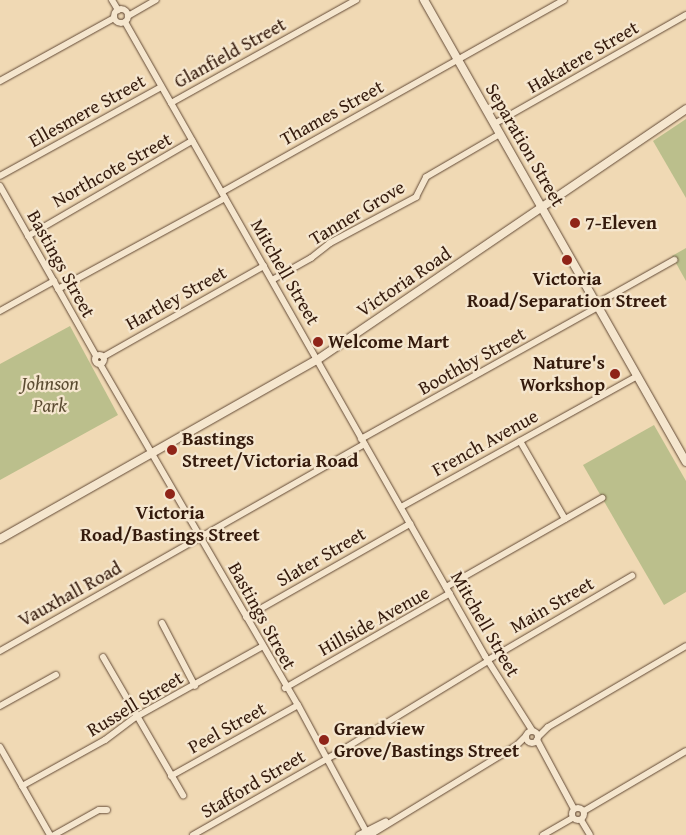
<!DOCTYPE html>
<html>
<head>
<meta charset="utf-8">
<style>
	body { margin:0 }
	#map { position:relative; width:686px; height:835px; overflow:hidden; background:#f0d9b4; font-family:"Gentium Book Plus",serif }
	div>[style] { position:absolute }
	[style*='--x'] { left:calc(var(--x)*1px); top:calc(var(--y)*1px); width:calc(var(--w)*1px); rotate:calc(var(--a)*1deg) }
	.green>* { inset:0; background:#bbbf8c }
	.roads { filter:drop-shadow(0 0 1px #634a36) drop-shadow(0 0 1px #634a36) }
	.minor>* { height:6px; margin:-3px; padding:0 3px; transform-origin:3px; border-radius:3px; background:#f5e6ce }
	.minor>.ring { margin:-3px; padding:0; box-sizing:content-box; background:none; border:6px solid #f5e6ce; border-radius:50% }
	.tertiary>* { height:8px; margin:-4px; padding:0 4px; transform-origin:4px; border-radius:4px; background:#f5e6ce }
	.dots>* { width:14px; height:14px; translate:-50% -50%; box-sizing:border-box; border:2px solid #f5e6ce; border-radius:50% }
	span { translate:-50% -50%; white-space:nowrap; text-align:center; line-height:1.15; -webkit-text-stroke:4.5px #f5e6ce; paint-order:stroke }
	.street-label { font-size:19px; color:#341a0c }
	.poi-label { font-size:19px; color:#341a0c; font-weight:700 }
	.left { translate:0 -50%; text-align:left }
	.right { translate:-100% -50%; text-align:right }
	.park-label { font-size:19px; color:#5c4c32; font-style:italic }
</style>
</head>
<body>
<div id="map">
	<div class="green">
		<i style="clip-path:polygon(686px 119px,686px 198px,653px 141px)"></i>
		<i style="clip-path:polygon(686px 248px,686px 281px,672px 256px)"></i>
		<i style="clip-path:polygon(70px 326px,118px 415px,0 480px,0 364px)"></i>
		<i style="clip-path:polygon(654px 425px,686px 481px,686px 592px,664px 605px,583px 465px)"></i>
	</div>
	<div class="roads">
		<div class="minor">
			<i style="--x:112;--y:0;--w:12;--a:59"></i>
			<i class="ring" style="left:114px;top:9px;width:8px;height:8px"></i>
			<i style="--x:128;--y:16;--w:32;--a:-30"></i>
			<i style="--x:125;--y:22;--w:729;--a:60.41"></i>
			<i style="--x:485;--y:656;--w:88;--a:57.6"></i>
			<i style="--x:0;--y:81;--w:130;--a:-28.9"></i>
			<i style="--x:171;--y:103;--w:212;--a:-29.1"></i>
			<i style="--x:494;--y:124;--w:221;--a:-29.6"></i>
			<i style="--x:0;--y:176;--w:184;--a:-28.9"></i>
			<i style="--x:0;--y:186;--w:195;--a:60.5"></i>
			<i style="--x:222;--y:192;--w:392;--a:-29.3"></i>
			<i style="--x:28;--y:236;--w:190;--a:-30.1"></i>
			<i style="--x:272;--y:280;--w:45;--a:-29.4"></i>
			<i style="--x:311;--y:258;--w:24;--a:-38"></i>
			<i style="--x:330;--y:243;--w:98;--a:-28.1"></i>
			<i style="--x:416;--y:197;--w:22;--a:-63"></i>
			<i style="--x:426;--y:177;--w:86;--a:-30.2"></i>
			<i style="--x:58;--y:289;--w:190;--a:-28.6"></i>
			<i style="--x:596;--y:304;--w:90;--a:-29.4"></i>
			<i style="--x:0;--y:311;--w:62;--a:-29.1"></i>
			<i class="ring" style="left:94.5px;top:354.5px;width:3px;height:3px"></i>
			<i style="--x:103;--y:357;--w:185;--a:-29.5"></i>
			<i style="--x:100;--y:364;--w:394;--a:59.9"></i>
			<i style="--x:298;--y:705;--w:148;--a:61.7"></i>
			<i style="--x:361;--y:439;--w:271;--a:-29.1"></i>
			<i style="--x:520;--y:441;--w:90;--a:60"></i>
			<i style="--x:401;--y:507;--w:270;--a:-29"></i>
			<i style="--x:446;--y:587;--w:180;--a:-29.7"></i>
			<i style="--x:246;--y:617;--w:189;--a:-29.6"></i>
			<i style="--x:162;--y:623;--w:71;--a:62.4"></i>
			<i style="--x:0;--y:651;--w:419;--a:-29.6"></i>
			<i style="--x:103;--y:657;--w:160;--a:59.9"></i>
			<i style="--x:488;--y:660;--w:167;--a:-30.3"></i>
			<i style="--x:285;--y:688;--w:190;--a:-29.9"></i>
			<i style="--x:0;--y:706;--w:64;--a:-29"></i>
			<i class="ring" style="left:526px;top:731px;width:6px;height:6px"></i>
			<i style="--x:538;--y:737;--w:14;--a:-45"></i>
			<i style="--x:548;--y:727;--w:160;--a:-30.4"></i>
			<i style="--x:537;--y:740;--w:78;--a:61.8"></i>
			<i style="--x:0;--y:747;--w:101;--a:60.4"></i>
			<i style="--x:171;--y:776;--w:145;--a:-29.2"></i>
			<i style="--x:22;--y:786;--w:95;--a:-29"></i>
			<i style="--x:105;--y:740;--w:39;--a:-37"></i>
			<i style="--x:136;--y:717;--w:145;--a:-29.2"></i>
			<i class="ring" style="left:572px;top:808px;width:6px;height:6px"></i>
			<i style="--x:584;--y:811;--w:118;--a:-30.5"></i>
			<i style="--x:581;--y:820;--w:17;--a:59"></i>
			<i style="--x:54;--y:835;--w:51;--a:-29.1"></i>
			<i style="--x:99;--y:810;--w:8;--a:0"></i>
			<i style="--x:193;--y:835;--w:162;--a:-29.6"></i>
			<i style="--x:334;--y:755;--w:180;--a:-31.4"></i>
			<i style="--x:359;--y:835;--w:30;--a:-27"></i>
			<i style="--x:370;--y:835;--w:171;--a:-31.4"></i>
			<i style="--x:516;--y:746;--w:14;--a:-45"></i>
			<i style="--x:543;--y:835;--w:34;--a:-30"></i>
		</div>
		<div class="tertiary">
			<i style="--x:424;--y:0;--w:531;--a:60.44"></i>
			<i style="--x:0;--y:539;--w:364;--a:-29.5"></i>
			<i style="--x:317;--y:360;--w:446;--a:-34.2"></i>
		</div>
	</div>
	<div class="dots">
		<i style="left:575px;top:223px;background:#8f2418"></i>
		<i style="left:567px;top:260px;background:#8f2418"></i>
		<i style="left:318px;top:342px;background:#8f2418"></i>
		<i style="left:615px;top:374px;background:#8f2418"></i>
		<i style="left:172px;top:450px;background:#8f2418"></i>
		<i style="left:170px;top:494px;background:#8f2418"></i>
		<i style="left:324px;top:740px;background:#8f2418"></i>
	</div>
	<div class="street-label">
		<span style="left:230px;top:53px;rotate:-29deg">Glanfield Street</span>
		<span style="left:583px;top:57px;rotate:-30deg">Hakatere Street</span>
		<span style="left:87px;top:111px;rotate:-29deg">Ellesmere Street</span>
		<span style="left:332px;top:113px;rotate:-29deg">Thames Street</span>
		<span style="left:525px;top:145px;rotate:60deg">Separation Street</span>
		<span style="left:112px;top:170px;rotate:-29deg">Northcote Street</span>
		<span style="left:357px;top:213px;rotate:-31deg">Tanner Grove</span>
		<span style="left:61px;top:264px;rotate:61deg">Bastings Street</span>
		<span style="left:285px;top:272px;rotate:60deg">Mitchell Street</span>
		<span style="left:404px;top:282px;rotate:-34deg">Victoria Road</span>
		<span style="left:176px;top:298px;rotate:-29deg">Hartley Street</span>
		<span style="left:472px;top:361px;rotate:-29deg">Boothby Street</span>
		<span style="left:485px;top:443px;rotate:-29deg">French Avenue</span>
		<span style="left:321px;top:557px;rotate:-30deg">Slater Street</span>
		<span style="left:70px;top:594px;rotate:-29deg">Vauxhall Road</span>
		<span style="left:552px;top:605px;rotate:-30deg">Main Street</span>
		<span style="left:262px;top:616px;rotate:61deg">Bastings Street</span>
		<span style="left:374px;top:621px;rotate:-29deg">Hillside Avenue</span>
		<span style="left:485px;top:624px;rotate:60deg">Mitchell Street</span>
		<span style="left:135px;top:704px;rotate:-31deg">Russell Street</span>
		<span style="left:227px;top:728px;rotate:-29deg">Peel Street</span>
		<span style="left:253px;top:784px;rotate:-30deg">Stafford Street</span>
	</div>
	<div class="poi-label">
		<span class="left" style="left:585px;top:223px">7-Eleven</span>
		<span style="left:567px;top:290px">Victoria<br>Road/Separation Street</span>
		<span class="left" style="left:328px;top:342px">Welcome Mart</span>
		<span class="right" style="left:605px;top:374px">Nature's<br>Workshop</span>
		<span class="left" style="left:182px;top:450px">Bastings<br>Street/Victoria Road</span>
		<span style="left:170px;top:524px">Victoria<br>Road/Bastings Street</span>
		<span class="left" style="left:334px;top:740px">Grandview<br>Grove/Bastings Street</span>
	</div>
	<div class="park-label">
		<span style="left:50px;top:395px">Johnson<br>Park</span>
	</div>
</div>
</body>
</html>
